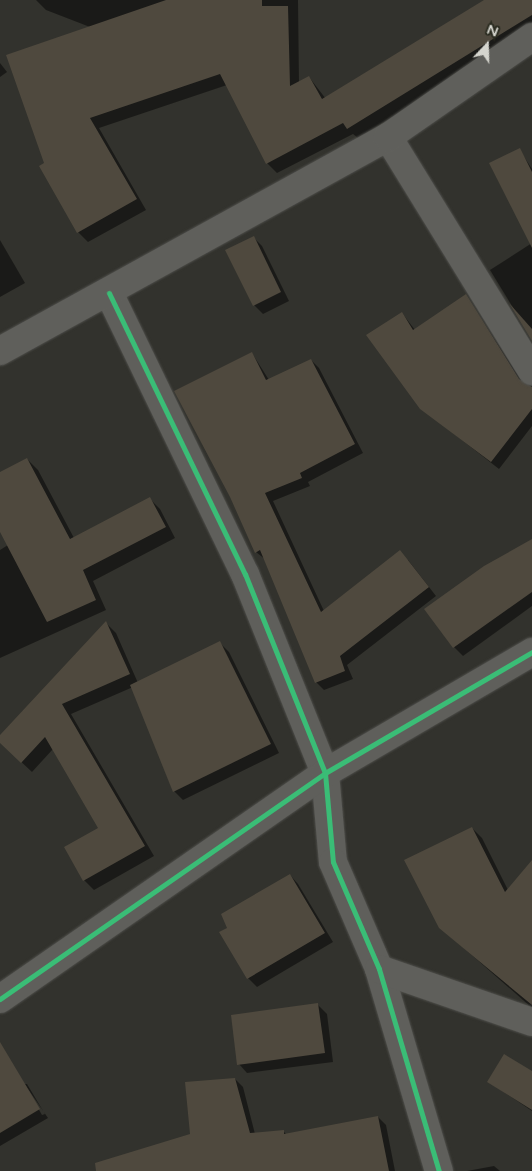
<!DOCTYPE html>
<html>
<head>
<meta charset="utf-8">
<style>
	body { margin:0 }
	#map { position:relative; width:532px; height:1171px; overflow:hidden; background:#32322d; font-family:"Varela Round",sans-serif }
	div>[style] { position:absolute }
	[style*='--x'] { left:calc(var(--x)*1px); top:calc(var(--y)*1px); width:calc(var(--w)*1px); rotate:calc(var(--a)*1deg) }
	.shadow>* { inset:0; background:#0007 }
	.building>* { inset:0; background:#4f493e }
	.roads { filter:drop-shadow(0 0 1px #4e4e4a) drop-shadow(0 0 1px #4e4e4a) }
	.minor>* { height:28px; margin:-14px; padding:0 14px; transform-origin:14px; border-radius:14px; background:#5f5f5b }
	.cycleway>* { height:5px; margin:-2.5px; padding:0 2.5px; transform-origin:2.5px; border-radius:2.5px; background:#3abd76 }
	span { translate:-50% -50%; white-space:nowrap; text-align:center; line-height:1.15; -webkit-text-stroke:4px #2a2b20; paint-order:stroke }
	.north { position:absolute; left:462px; top:20px; width:50px; height:50px; -webkit-text-stroke:4px #2a2b20; paint-order:stroke; rotate:21deg; font-size:14px; font-weight:700; line-height:20px; text-align:center; color:#d5d5ce }
	.north::after { content:''; display:block; margin:auto; width:18px; height:22px; background:#d5d5ce; clip-path:polygon(50% 0,100% 100%,50% 72%,0 100%) }
</style>
</head>
<body>
<div id="map">
	<div class="shadow">
		<i style="clip-path:polygon(36px 0,298px 0,299px 83px,309px 77px,326px 99px,486px 0,532px 0,532px 31px,358px 138px,353px 134px,277px 173px,267px 163px,227px 85px,99px 128px,146px 210px,88px 242px,78px 232px,46px 164px,90px 27px,46px 10px)"></i>
		<i style="clip-path:polygon(0 63px,7px 72px,0 77px)"></i>
		<i style="clip-path:polygon(519px 149px,532px 169px,532px 194px)"></i>
		<i style="clip-path:polygon(253px 237px,262px 246px,289px 301px,263px 314px,254px 305px)"></i>
		<i style="clip-path:polygon(0 240px,25px 283px,0 297px)"></i>
		<i style="clip-path:polygon(532px 243px,532px 339px,490px 270px)"></i>
		<i style="clip-path:polygon(466px 296px,525px 386px,532px 386px,532px 426px,499px 469px,421px 408px,402px 313px,415px 330px)"></i>
		<i style="clip-path:polygon(252px 353px,269px 380px,311px 360px,319px 368px,363px 453px,308px 482px,310px 486px,273px 501px,324px 611px,408px 560px,436px 596px,347px 665px,353px 679px,324px 690px,316px 682px,266px 560px,256px 552px)"></i>
		<i style="clip-path:polygon(27px 459px,38px 470px,74px 538px,150px 499px,160px 509px,175px 538px,93px 581px,106px 610px,0 658px,0 550px,8px 545px,0 529px,0 473px)"></i>
		<i style="clip-path:polygon(532px 541px,532px 606px,463px 656px,454px 647px)"></i>
		<i style="clip-path:polygon(106px 623px,116px 633px,138px 683px,220px 643px,229px 652px,279px 753px,183px 800px,174px 791px,133px 687px,71px 714px,154px 856px,94px 890px,84px 880px,99px 828px,53px 749px,32px 772px,0 742px,0 736px)"></i>
		<i style="clip-path:polygon(472px 828px,482px 838px,508px 890px,532px 887px,532px 1008px,440px 927px)"></i>
		<i style="clip-path:polygon(290px 875px,298px 884px,333px 942px,257px 987px,248px 978px)"></i>
		<i style="clip-path:polygon(318px 1005px,327px 1014px,333px 1062px,247px 1073px,239px 1064px)"></i>
		<i style="clip-path:polygon(532px 1072px,532px 1111px,489px 1082px)"></i>
		<i style="clip-path:polygon(evenodd,19px 1076px,48px 1118px,0 1146px,0 1087px,19px 1076px,24px 1084px,27px 1084px,45px 1114px,42px 1115px,24px 1084px)"></i>
		<i style="clip-path:polygon(235px 1079px,243px 1087px,255px 1134px,283px 1131px,287px 1135px,378px 1117px,386px 1125px,395px 1171px,134px 1171px,192px 1135px)"></i>
		<i style="clip-path:polygon(494px 1166px,500px 1171px,467px 1171px)"></i>
	</div>
	<div class="building">
		<i style="clip-path:polygon(166px 0,262px 0,262px 6px,288px 6px,290px 86px,309px 76px,322px 99px,484px 0,532px 0,532px 15px,347px 129px,343px 123px,266px 164px,220px 74px,90px 118px,137px 199px,77px 233px,39px 166px,44px 163px,6px 55px)"></i>
		<i style="clip-path:polygon(520px 148px,532px 172px,532px 248px,489px 163px)"></i>
		<i style="clip-path:polygon(254px 236px,281px 292px,253px 306px,225px 250px)"></i>
		<i style="clip-path:polygon(466px 294px,519px 379px,532px 387px,532px 409px,491px 462px,420px 409px,366px 335px,402px 312px,413px 330px)"></i>
		<i style="clip-path:polygon(509px 303px,532px 329px,532px 341px)"></i>
		<i style="clip-path:polygon(252px 352px,266px 380px,311px 359px,355px 444px,300px 473px,302px 478px,265px 493px,321px 612px,400px 550px,429px 587px,340px 656px,345px 671px,315px 683px,260px 550px,255px 553px,230px 497px,174px 391px)"></i>
		<i style="clip-path:polygon(27px 458px,70px 539px,150px 497px,166px 527px,83px 570px,96px 600px,47px 622px,0 532px,0 472px)"></i>
		<i style="clip-path:polygon(532px 539px,532px 592px,453px 648px,424px 609px,484px 566px)"></i>
		<i style="clip-path:polygon(106px 621px,130px 674px,62px 704px,145px 846px,83px 881px,64px 847px,98px 828px,45px 737px,21px 763px,0 743px,0 735px)"></i>
		<i style="clip-path:polygon(220px 641px,271px 744px,173px 792px,130px 685px)"></i>
		<i style="clip-path:polygon(472px 827px,505px 892px,532px 860px,532px 1005px,439px 928px,404px 860px)"></i>
		<i style="clip-path:polygon(290px 874px,325px 933px,247px 979px,219px 932px,227px 928px,221px 914px)"></i>
		<i style="clip-path:polygon(318px 1003px,325px 1053px,237px 1065px,231px 1015px)"></i>
		<i style="clip-path:polygon(0 1042px,40px 1109px,0 1133px)"></i>
		<i style="clip-path:polygon(504px 1054px,532px 1071px,532px 1110px,487px 1082px)"></i>
		<i style="clip-path:polygon(235px 1078px,250px 1133px,284px 1130px,284px 1134px,378px 1116px,389px 1171px,96px 1171px,95px 1163px,190px 1134px,185px 1082px)"></i>
	</div>
	<div class="roads">
		<div class="minor">
			<i style="--x:388;--y:137;--w:275;--a:58.4"></i>
			<i style="--x:109;--y:293;--w:312;--a:64.2"></i>
			<i style="--x:245;--y:574;--w:214;--a:68.1"></i>
			<i style="--x:325;--y:773;--w:89;--a:84.9"></i>
			<i style="--x:333;--y:862;--w:116;--a:66.7"></i>
			<i style="--x:379;--y:969;--w:211;--a:73.5"></i>
			<i style="--x:0;--y:351;--w:443;--a:-28.9"></i>
			<i style="--x:388;--y:137;--w:175;--a:-34.8"></i>
			<i style="--x:379;--y:969;--w:162;--a:19.1"></i>
			<i style="--x:0;--y:999;--w:396;--a:-34.8"></i>
			<i style="--x:325;--y:773;--w:240;--a:-30.3"></i>
		</div>
	</div>
	<div class="cycleway">
		<i style="--x:109;--y:293;--w:312;--a:64.2"></i>
		<i style="--x:245;--y:574;--w:214;--a:68.1"></i>
		<i style="--x:325;--y:773;--w:89;--a:84.9"></i>
		<i style="--x:333;--y:862;--w:116;--a:66.7"></i>
		<i style="--x:379;--y:969;--w:211;--a:73.5"></i>
		<i style="--x:0;--y:999;--w:396;--a:-34.8"></i>
		<i style="--x:325;--y:773;--w:240;--a:-30.3"></i>
	</div>
	<div class="north">N</div>
</div>
</body>
</html>
